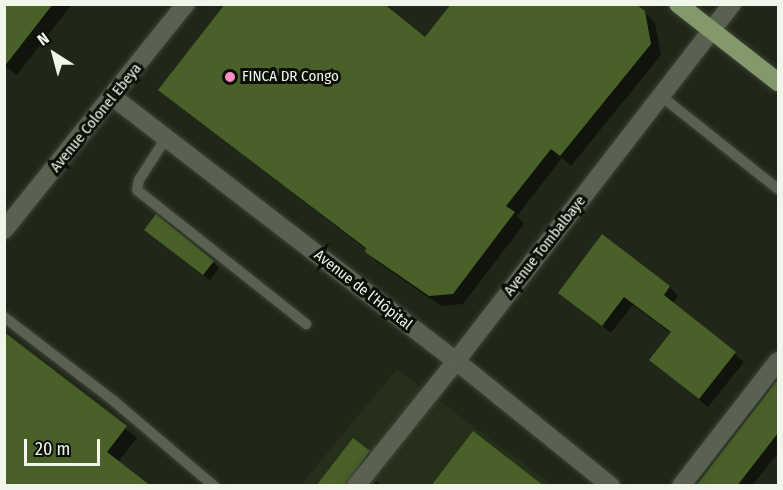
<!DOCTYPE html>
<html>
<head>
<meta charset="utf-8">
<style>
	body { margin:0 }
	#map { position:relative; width:783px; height:490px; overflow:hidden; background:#202718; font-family:"Fira Sans Condensed",sans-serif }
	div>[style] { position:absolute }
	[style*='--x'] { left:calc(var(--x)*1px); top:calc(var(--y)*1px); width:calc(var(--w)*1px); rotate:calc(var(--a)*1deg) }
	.built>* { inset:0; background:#262f1a }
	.shadow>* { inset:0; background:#0007 }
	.building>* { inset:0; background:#496128 }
	.roads { filter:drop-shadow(0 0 2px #3d4337) drop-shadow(0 0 2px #3d4337) }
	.lane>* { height:10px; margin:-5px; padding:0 5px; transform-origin:5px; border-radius:5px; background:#596150 }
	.street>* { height:18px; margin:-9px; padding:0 9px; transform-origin:9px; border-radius:9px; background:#596150 }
	.secondary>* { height:18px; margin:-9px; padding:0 9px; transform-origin:9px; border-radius:9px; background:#596150 }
	.primary>* { height:18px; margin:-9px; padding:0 9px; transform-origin:9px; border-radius:9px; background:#84996b }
	.dots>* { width:16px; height:16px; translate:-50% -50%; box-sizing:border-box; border:3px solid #0c0f08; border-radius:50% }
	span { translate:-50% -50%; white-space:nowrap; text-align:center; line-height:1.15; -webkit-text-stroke:6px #0c0f08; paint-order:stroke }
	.poi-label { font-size:15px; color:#f1f6eb }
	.left { translate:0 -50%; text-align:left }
	.street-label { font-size:15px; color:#f1f6eb }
	.frame { position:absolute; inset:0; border:6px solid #f1f6eb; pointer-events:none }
	.north { position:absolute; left:24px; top:24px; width:60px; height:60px; -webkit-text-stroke:4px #0c0f08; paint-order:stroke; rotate:324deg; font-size:16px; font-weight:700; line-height:24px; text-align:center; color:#f1f6eb }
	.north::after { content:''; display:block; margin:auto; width:21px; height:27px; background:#f1f6eb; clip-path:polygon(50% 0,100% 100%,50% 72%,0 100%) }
	.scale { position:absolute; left:24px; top:439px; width:76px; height:27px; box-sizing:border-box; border:3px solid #f1f6eb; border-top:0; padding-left:8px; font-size:18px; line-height:21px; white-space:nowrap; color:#f1f6eb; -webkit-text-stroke:4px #0c0f08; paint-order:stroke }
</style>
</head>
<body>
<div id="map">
	<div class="built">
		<i style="clip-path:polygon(397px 369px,552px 485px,300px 486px)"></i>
	</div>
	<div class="shadow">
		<i style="clip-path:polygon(4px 4px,72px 4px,17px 75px,4px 65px)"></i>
		<i style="clip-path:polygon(644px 12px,655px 23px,661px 55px,571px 166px,562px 158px,517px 216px,524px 224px,463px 304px,441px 306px,377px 262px,367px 250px,160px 90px,426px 39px)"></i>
		<i style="clip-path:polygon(152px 236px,213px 262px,219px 268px,210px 280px)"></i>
		<i style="clip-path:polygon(603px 236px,670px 287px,678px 296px,673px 303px,744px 362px,708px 407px,651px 360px,672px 334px,633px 305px,611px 333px,560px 293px)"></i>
		<i style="clip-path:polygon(4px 334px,137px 438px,118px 462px,4px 486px)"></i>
		<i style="clip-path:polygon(778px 379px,778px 453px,752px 486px,697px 486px)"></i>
		<i style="clip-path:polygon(369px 452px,375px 458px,353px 486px,323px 486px)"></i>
		<i style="clip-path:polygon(376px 481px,382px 486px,373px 486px)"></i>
	</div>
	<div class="building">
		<i style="clip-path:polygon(4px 4px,53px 4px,4px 67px)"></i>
		<i style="clip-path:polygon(225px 4px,384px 4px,425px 37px,451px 4px,636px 4px,645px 11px,651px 44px,560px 156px,551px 149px,506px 206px,515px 212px,453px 294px,429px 296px,365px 252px,366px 248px,158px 90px)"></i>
		<i style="clip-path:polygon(156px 214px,214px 261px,203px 275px,144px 230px)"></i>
		<i style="clip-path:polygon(602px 234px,670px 286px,664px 295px,736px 352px,699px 399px,649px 360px,671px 332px,624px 297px,602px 326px,558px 293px)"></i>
		<i style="clip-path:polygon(4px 332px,127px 426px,107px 452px,151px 486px,4px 486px)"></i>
		<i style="clip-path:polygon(778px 379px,778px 433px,737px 486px,696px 486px)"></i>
		<i style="clip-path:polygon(473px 431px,544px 486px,431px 486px)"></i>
		<i style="clip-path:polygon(353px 438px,370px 451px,345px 486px,316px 486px)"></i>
	</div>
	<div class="roads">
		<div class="lane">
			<i style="--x:661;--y:96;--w:149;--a:38.5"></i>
			<i style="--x:166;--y:138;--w:50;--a:122.7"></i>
			<i style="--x:139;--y:180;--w:10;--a:101"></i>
			<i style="--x:137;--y:190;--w:216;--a:38.4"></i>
			<i style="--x:4;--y:317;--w:140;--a:37.4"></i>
			<i style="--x:115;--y:402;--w:130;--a:40.3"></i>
		</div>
		<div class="street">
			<i style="--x:113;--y:97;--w:433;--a:37.6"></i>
			<i style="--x:456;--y:361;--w:199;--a:38.9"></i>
			<i style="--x:356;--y:486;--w:160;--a:-51.3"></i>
			<i style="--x:456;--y:361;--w:417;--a:-52.3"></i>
			<i style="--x:681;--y:486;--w:158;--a:-52.2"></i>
		</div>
		<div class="secondary">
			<i style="--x:711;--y:31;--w:34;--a:-52"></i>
			<i style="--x:4;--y:230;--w:290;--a:-51.2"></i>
		</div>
		<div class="primary">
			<i style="--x:678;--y:4;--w:127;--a:38"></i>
		</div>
	</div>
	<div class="dots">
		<i style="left:230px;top:77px;background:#fd8ec0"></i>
	</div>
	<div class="poi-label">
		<span class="left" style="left:242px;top:77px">FINCA DR Congo</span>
	</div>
	<div class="street-label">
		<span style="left:96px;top:118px;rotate:-51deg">Avenue Colonel Ebeya</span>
		<span style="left:545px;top:246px;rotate:-52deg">Avenue Tombalbaye</span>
		<span style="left:363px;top:290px;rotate:38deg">Avenue de l’Hôpital</span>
	</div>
	<div class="frame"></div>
	<div class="north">N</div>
	<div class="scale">20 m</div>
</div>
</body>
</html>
